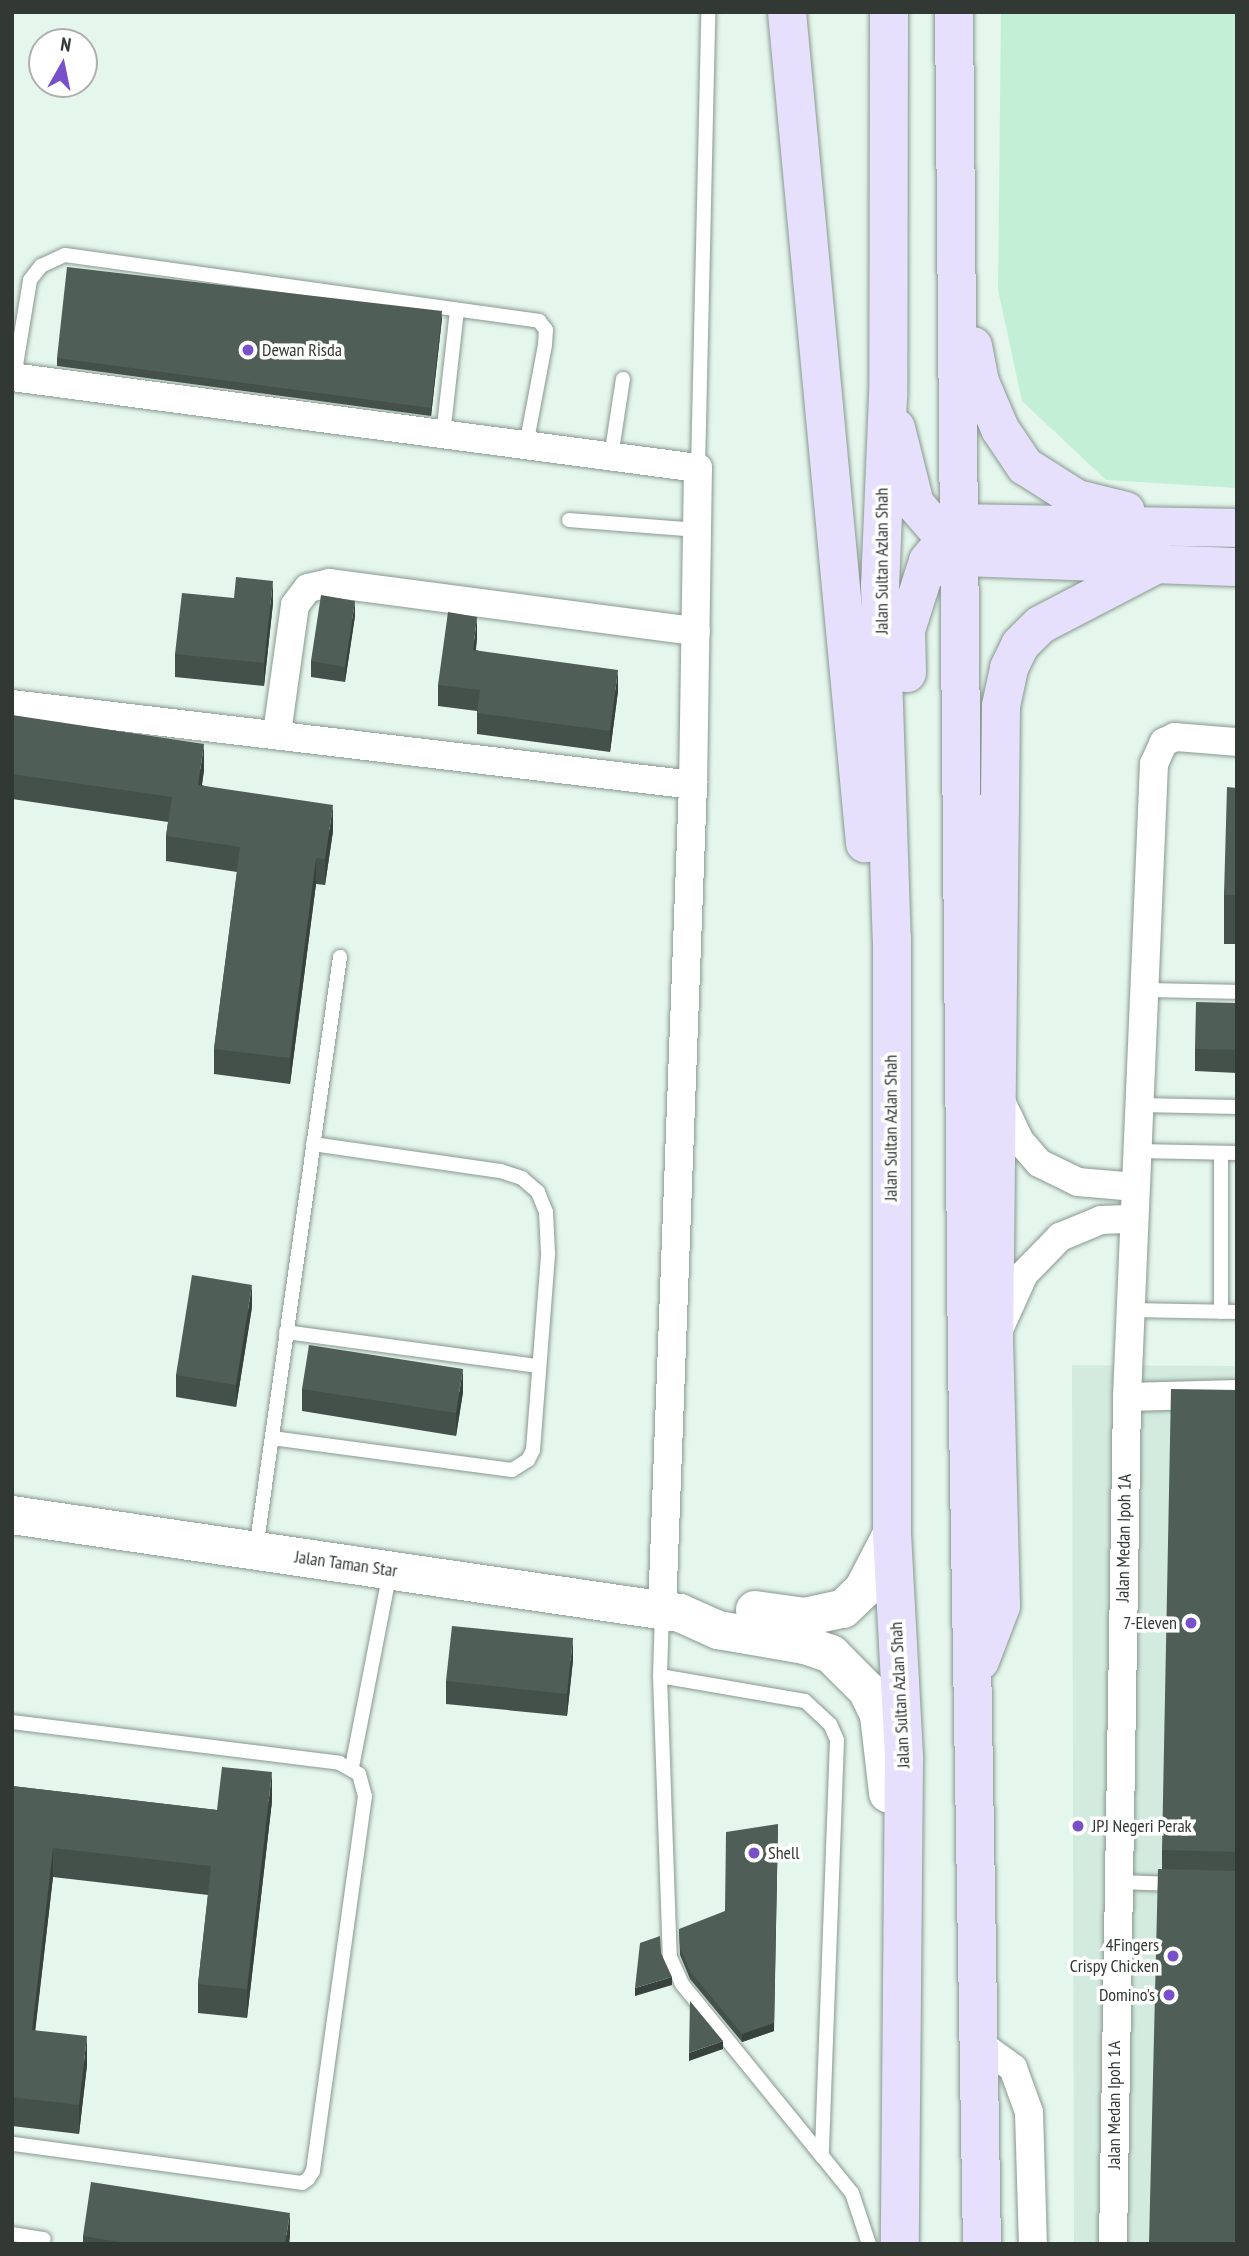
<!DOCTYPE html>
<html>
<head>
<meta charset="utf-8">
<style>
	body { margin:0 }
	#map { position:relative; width:1249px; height:2256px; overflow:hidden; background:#e5f7ed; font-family:"PT Sans Narrow",sans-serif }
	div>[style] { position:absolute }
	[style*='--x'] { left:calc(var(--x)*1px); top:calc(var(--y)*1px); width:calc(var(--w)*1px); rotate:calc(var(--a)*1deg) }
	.built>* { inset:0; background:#d3ebde }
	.green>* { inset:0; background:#c3efd6 }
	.roads { filter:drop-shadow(0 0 2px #88988e) drop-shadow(0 0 2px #88988e) }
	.lane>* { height:14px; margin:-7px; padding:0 7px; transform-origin:7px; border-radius:7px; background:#fff }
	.street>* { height:28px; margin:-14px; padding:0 14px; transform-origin:14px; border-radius:14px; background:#fff }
	.secondary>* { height:38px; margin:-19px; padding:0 19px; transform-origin:19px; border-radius:19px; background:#fff }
	.primary>* { height:38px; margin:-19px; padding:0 19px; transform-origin:19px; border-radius:19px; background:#e6e0fd }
	.wall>* { inset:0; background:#44514a }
	.shaded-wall>* { inset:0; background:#37423c }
	.building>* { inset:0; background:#4f5e56 }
	.dots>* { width:19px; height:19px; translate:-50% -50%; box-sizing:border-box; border:4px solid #fff; border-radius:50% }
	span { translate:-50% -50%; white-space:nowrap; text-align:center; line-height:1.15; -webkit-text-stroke:7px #fff; paint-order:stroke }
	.poi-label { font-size:18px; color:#323935 }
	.left { translate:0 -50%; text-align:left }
	.right { translate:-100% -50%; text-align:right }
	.street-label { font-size:18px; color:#323935 }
	.frame { position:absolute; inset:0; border:14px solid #323935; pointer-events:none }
	.north { position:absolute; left:28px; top:28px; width:70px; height:70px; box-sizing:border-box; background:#fff; border:2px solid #adb0ae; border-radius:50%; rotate:9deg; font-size:19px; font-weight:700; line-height:28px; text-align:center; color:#323935 }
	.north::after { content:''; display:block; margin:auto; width:24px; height:32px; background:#7850c9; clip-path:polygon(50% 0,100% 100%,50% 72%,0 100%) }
</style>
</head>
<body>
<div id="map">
	<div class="built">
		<i style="clip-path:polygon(1072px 1365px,1237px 1366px,1237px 2244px,1074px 2244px)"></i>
	</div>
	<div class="green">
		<i style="clip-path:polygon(1001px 12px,1237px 12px,1237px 488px,1106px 480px,1022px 401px,998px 290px)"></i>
	</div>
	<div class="roads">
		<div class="lane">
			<i style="--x:14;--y:377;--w:98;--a:-80.6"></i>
			<i style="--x:30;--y:280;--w:18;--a:-52"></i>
			<i style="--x:41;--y:266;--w:26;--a:-25"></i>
			<i style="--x:65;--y:255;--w:479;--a:7.9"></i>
			<i style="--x:539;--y:321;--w:11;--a:52"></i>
			<i style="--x:546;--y:330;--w:15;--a:94"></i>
			<i style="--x:545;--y:345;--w:103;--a:100.7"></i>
			<i style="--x:443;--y:435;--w:126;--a:-83.6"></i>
			<i style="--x:611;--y:457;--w:79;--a:-81.3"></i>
			<i style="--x:698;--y:468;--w:456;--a:-88.7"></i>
			<i style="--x:569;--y:520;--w:129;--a:4.4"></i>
			<i style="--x:1143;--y:990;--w:94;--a:1.2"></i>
			<i style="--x:1139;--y:1105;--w:98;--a:1.2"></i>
			<i style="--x:1137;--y:1151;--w:100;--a:1.1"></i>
			<i style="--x:1131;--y:1310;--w:106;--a:1.1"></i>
			<i style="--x:1221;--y:1312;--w:159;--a:-90"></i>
			<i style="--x:286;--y:1332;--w:255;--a:7.7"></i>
			<i style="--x:272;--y:1438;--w:242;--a:7.6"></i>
			<i style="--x:512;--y:1470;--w:19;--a:-32"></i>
			<i style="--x:528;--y:1460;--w:11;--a:-63"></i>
			<i style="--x:533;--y:1450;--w:198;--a:-85.6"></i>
			<i style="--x:548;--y:1253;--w:41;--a:-92.8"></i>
			<i style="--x:546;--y:1212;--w:22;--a:-112"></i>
			<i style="--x:538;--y:1192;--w:21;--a:-139"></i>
			<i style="--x:522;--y:1178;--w:23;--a:-162"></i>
			<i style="--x:500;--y:1171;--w:189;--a:-171.8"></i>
			<i style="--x:256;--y:1549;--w:598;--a:-81.92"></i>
			<i style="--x:662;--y:1612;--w:64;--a:91.8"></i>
			<i style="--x:660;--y:1676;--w:281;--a:88"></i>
			<i style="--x:670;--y:1957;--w:30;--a:66"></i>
			<i style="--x:682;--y:1984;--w:222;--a:50.9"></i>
			<i style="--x:660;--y:1676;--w:147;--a:9.8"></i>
			<i style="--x:805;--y:1701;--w:34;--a:43"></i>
			<i style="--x:830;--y:1724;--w:17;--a:66"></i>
			<i style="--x:837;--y:1740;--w:416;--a:92.1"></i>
			<i style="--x:822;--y:2156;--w:48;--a:51"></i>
			<i style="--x:852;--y:2193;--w:54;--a:71.6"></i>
			<i style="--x:12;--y:1722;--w:330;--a:7.1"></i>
			<i style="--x:339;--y:1763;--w:23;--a:29"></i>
			<i style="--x:359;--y:1774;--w:23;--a:75"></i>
			<i style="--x:365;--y:1796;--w:379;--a:97.9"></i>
			<i style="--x:313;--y:2171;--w:9;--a:122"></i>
			<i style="--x:308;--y:2179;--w:7;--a:146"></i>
			<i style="--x:302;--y:2183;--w:293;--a:-172.3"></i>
			<i style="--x:352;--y:1767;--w:200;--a:-79"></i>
			<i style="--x:1117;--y:1882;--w:60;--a:1.9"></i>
			<i style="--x:12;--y:2234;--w:32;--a:9"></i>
		</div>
		<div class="street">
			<i style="--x:12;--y:377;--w:692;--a:7.56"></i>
			<i style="--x:698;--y:468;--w:317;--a:90.9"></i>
			<i style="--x:693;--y:785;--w:826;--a:92.15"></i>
			<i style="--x:12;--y:704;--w:686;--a:6.78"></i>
			<i style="--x:277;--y:733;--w:129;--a:-82"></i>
			<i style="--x:295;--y:605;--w:21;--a:-53"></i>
			<i style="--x:308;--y:588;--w:22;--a:-13"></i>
			<i style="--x:329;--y:583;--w:370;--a:7.5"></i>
			<i style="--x:999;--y:1097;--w:49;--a:64.5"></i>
			<i style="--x:1020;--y:1141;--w:29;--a:49"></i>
			<i style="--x:1039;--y:1163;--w:43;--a:26"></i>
			<i style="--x:1078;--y:1182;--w:58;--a:4.9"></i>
			<i style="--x:1001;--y:1325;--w:56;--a:-65.7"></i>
			<i style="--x:1024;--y:1274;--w:52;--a:-45.8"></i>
			<i style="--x:1060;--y:1237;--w:44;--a:-22.5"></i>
			<i style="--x:1101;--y:1220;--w:33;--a:-2"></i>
			<i style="--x:1127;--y:1397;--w:110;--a:-1.6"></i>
			<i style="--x:980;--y:2044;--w:41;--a:36"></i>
			<i style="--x:1013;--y:2068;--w:47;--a:70"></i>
			<i style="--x:1029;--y:2112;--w:132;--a:88.3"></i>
			<i style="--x:1113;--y:2244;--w:847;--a:-89.05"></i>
			<i style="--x:1127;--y:1397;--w:634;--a:-87.56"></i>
			<i style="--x:1154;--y:764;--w:24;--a:-66"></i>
			<i style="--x:1164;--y:742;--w:12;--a:-24"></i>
			<i style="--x:1175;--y:737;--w:62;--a:4.6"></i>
		</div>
		<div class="secondary">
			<i style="--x:12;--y:1515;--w:675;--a:8.35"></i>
			<i style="--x:680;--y:1613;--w:42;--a:24.1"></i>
			<i style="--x:718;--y:1630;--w:88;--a:9.8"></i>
			<i style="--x:805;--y:1645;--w:28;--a:19"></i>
			<i style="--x:831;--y:1654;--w:51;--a:45"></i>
			<i style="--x:867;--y:1690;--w:28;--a:64"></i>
			<i style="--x:879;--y:1715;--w:79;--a:83.4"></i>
			<i style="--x:755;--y:1610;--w:49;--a:8.1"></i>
			<i style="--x:804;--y:1617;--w:40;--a:-12"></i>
			<i style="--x:843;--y:1609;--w:28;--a:-44"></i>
			<i style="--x:863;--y:1590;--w:63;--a:-62.6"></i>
		</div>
		<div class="primary">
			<i style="--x:787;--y:12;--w:835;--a:84.64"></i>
			<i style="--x:889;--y:12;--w:384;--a:90.1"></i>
			<i style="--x:888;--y:396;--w:189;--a:92.4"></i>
			<i style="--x:880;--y:585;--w:354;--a:88.1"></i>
			<i style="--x:892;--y:939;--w:595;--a:90"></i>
			<i style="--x:892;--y:1534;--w:225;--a:86.9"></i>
			<i style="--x:904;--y:1759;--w:485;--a:90.5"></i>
			<i style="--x:954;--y:12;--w:1349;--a:89.45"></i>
			<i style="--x:967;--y:1361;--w:883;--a:89.03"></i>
			<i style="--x:973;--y:346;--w:37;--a:79"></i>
			<i style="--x:980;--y:382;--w:51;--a:66.9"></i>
			<i style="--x:1000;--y:429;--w:45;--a:56"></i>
			<i style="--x:1025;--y:466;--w:62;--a:32.4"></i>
			<i style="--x:1077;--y:499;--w:50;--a:13.8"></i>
			<i style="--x:896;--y:428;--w:78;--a:76"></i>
			<i style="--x:915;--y:504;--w:70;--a:49"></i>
			<i style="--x:961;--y:557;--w:276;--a:2.1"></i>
			<i style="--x:907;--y:673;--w:43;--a:-91.3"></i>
			<i style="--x:906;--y:630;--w:72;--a:-72.3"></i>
			<i style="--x:928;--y:561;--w:50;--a:-49.9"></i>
			<i style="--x:960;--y:523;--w:277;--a:1"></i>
			<i style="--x:980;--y:1661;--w:59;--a:-69.1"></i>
			<i style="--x:1001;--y:1606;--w:262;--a:-91.5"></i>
			<i style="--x:994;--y:1344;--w:638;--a:-89.37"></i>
			<i style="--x:1001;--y:706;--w:39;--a:-78"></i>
			<i style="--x:1009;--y:668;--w:25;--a:-64"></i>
			<i style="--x:1020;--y:645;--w:28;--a:-45"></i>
			<i style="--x:1040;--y:625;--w:136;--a:-27.5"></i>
		</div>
	</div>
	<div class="wall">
		<i style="clip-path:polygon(442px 318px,431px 416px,57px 366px,57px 358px)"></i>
		<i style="clip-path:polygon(273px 603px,264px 686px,175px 677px,175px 654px)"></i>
		<i style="clip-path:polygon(355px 616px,345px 682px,311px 677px,311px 661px)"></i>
		<i style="clip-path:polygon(477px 638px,476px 650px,618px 691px,610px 752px,477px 734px,477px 711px,438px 706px,438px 685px)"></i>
		<i style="clip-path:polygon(12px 715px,204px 770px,202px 785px,333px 831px,325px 885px,316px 884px,290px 1084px,214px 1074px,214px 1049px,237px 872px,166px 861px,166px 836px,168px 822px,12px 799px)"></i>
		<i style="clip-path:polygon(1237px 788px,1237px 944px,1224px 944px,1224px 895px)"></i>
		<i style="clip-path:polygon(1237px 1003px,1237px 1073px,1195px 1071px,1195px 1049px)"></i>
		<i style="clip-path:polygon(252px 1307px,236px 1407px,176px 1397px,176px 1375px)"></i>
		<i style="clip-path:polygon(302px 1389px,463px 1392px,456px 1436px,302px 1411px)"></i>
		<i style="clip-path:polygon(1237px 1390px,1237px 2244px,1162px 1870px,1162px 1850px)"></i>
		<i style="clip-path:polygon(573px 1660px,567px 1716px,446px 1704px,446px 1681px)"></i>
		<i style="clip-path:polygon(12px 1786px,217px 1810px,272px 1801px,247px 2018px,198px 2013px,198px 1984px,208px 1895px,53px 1877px,35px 2030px,87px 2065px,79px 2134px,12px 2126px)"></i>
		<i style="clip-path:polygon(679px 1929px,774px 2031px,742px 2042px,690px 1979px,680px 1955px)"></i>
		<i style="clip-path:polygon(290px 2235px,289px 2244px,83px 2244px,83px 2236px)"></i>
	</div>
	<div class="shaded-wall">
		<i style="clip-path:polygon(442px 311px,442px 318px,431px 416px,431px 408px)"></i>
		<i style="clip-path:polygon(273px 581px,273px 603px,264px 686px,264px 663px)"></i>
		<i style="clip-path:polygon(355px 601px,355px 616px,345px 682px,345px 667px)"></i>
		<i style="clip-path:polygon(477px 617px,477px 638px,473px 671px,473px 650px)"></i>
		<i style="clip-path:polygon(618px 670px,618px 691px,610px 752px,610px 731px)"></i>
		<i style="clip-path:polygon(204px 744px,204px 770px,198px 810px,198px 785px)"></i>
		<i style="clip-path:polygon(333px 805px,333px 831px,325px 885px,325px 859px)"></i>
		<i style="clip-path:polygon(316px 858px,316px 884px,290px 1084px,290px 1058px)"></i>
		<i style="clip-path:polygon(252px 1285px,252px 1307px,236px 1407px,236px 1385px)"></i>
		<i style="clip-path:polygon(463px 1369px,463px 1392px,456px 1436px,456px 1413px)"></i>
		<i style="clip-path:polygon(573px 1638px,573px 1660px,567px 1716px,567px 1694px)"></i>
		<i style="clip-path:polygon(272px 1772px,272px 1801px,247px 2018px,247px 1989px)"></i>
		<i style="clip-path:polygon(778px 1824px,774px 2031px,742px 2042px,742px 2034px)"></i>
		<i style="clip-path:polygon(53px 1848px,53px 1877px,32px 2059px,32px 2030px)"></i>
		<i style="clip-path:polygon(672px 1977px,672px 1985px,635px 1996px,635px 1988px)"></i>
		<i style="clip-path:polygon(87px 2036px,87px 2065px,79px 2134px,79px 2105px)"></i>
		<i style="clip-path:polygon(723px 2041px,723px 2049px,689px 2061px,689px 2053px)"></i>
		<i style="clip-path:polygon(290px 2213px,290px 2235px,289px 2244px,285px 2244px)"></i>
	</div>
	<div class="building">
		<i style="clip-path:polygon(67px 267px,442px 311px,431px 408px,57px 358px)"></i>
		<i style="clip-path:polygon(236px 577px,273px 581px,264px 663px,175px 654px,182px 593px,234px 598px)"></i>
		<i style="clip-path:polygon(321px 595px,355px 601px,345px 667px,311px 661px)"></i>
		<i style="clip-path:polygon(448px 612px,477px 617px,473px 650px,618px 670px,610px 731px,477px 713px,480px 690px,438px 685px)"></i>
		<i style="clip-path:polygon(12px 715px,204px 744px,198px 785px,333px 805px,325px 859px,316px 858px,290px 1058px,214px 1049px,240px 847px,166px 836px,172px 797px,12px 774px)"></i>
		<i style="clip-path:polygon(1227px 787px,1237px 788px,1237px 895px,1224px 895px)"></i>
		<i style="clip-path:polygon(1196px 1002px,1237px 1003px,1237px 1050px,1195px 1049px)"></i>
		<i style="clip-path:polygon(192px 1275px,252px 1285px,236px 1385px,176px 1375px)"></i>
		<i style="clip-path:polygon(309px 1345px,463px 1369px,456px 1413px,302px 1389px)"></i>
		<i style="clip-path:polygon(1171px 1389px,1237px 1390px,1237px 1852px,1162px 1850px)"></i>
		<i style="clip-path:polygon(452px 1626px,573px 1638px,567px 1694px,446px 1681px)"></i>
		<i style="clip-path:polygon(222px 1767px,272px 1772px,247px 1989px,198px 1984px,211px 1866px,53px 1848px,32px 2030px,87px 2036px,79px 2105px,12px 2097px,12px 1786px,217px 1810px)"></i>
		<i style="clip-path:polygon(778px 1824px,774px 2023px,742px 2034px,690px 1971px,680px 1947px,679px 1929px,725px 1911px,726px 1832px)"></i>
		<i style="clip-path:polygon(1158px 1869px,1237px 1871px,1237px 2244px,1149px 2244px)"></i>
		<i style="clip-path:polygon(660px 1936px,661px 1953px,672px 1977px,635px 1988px,640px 1943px)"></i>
		<i style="clip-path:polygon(690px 2001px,723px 2041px,689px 2053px)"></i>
		<i style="clip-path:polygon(91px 2182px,290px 2213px,285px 2244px,131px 2244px,83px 2236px)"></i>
	</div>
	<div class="dots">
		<i style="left:248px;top:350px;background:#7850c9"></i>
		<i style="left:1191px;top:1623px;background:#7850c9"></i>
		<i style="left:1078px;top:1826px;background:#7850c9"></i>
		<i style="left:754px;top:1853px;background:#7850c9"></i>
		<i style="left:1173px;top:1956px;background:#7850c9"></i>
		<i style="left:1169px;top:1995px;background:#7850c9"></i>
	</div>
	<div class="poi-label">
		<span class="left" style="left:262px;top:350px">Dewan Risda</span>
		<span class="right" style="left:1177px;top:1623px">7-Eleven</span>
		<span class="left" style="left:1092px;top:1826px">JPJ Negeri Perak</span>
		<span class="left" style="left:768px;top:1853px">Shell</span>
		<span class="right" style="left:1159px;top:1956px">4Fingers<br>Crispy Chicken</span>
		<span class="right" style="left:1155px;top:1995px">Domino's</span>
	</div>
	<div class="street-label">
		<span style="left:882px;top:561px;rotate:-90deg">Jalan Sultan Azlan Shah</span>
		<span style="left:891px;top:1128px;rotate:-90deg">Jalan Sultan Azlan Shah</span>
		<span style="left:1124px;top:1538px;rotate:-89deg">Jalan Medan Ipoh 1A</span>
		<span style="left:346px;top:1564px;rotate:8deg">Jalan Taman Star</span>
		<span style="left:900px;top:1695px;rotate:-93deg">Jalan Sultan Azlan Shah</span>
		<span style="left:1114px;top:2105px;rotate:-90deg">Jalan Medan Ipoh 1A</span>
	</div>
	<div class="frame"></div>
	<div class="north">N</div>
</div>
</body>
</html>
